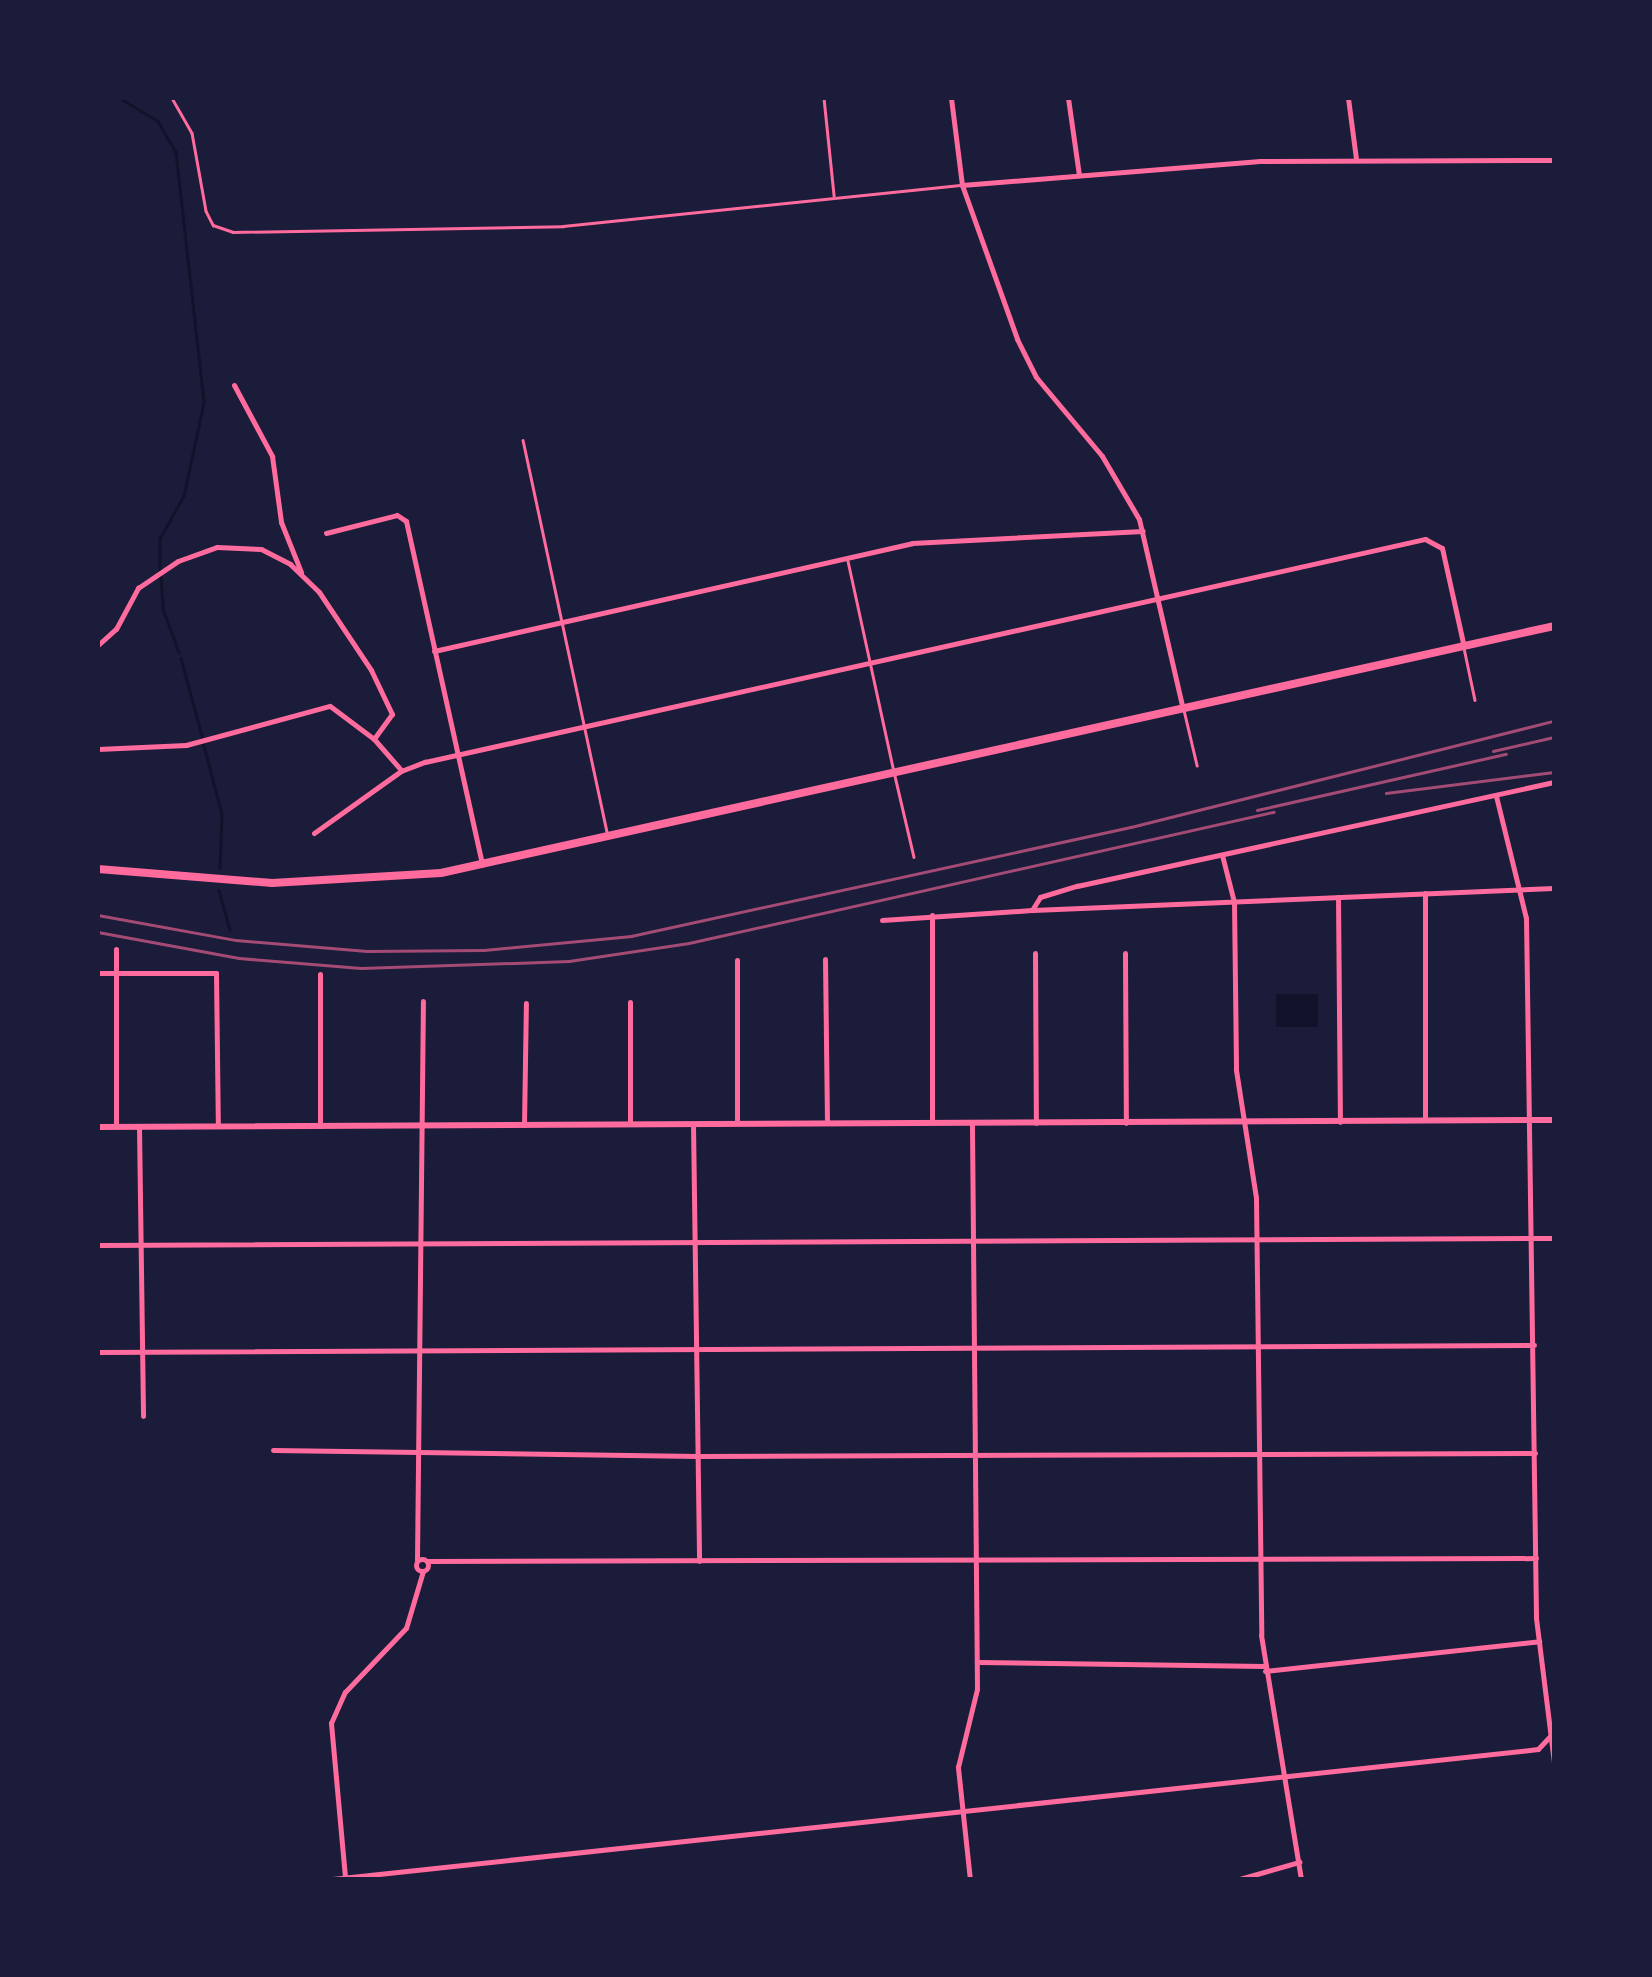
<!DOCTYPE html>
<html>
<head>
<meta charset="utf-8">
<style>
	body { margin:0 }
	#map { position:relative; width:1652px; height:1977px; overflow:hidden; background:#1b1b3a; font-family:"Fira Sans Condensed",sans-serif }
	div>[style] { position:absolute }
	[style*='--x'] { left:calc(var(--x)*1px); top:calc(var(--y)*1px); width:calc(var(--w)*1px); rotate:calc(var(--a)*1deg) }
	.water>* { inset:0; background:#12122b }
	.stream>* { height:2.5px; margin:-1.25px; padding:0 1.25px; transform-origin:1.25px; border-radius:1.25px; background:#12122b }
	.service>* { height:2.5px; margin:-1.25px; padding:0 1.25px; transform-origin:1.25px; border-radius:1.25px; background:#ff6b9d }
	.minor>* { height:5px; margin:-2.5px; padding:0 2.5px; transform-origin:2.5px; border-radius:2.5px; background:#ff6b9d }
	.minor>.ring { margin:-2.5px; padding:0; box-sizing:content-box; background:none; border:5px solid #ff6b9d; border-radius:50% }
	.secondary>* { height:6px; margin:-3px; padding:0 3px; transform-origin:3px; border-radius:3px; background:#ff6b9d }
	.primary>* { height:8px; margin:-4px; padding:0 4px; transform-origin:4px; border-radius:4px; background:#ff6b9d }
	.rail>* { height:2.5px; margin:-1.25px; padding:0 1.25px; transform-origin:1.25px; border-radius:1.25px; background:#a44b75 }
	span { translate:-50% -50%; white-space:nowrap; text-align:center; line-height:1.15; -webkit-text-stroke:9px #1b1b3a; paint-order:stroke }
	.frame { position:absolute; inset:0; border:100px solid #1b1b3a; pointer-events:none }
</style>
</head>
<body>
<div id="map">
	<div class="water">
		<i style="clip-path:polygon(1276px 994px,1318px 994px,1318px 1027px,1276px 1027px)"></i>
	</div>
	<div class="stream">
		<i style="--x:120;--y:98;--w:44;--a:31.2"></i>
		<i style="--x:158;--y:121;--w:36;--a:60"></i>
		<i style="--x:176;--y:152;--w:253;--a:83.6"></i>
		<i style="--x:204;--y:403;--w:95;--a:102.1"></i>
		<i style="--x:184;--y:496;--w:49;--a:119.2"></i>
		<i style="--x:160;--y:539;--w:30;--a:90"></i>
		<i style="--x:161;--y:577;--w:32;--a:86"></i>
		<i style="--x:163;--y:609;--w:46;--a:69.6"></i>
		<i style="--x:181;--y:658;--w:81;--a:74.9"></i>
		<i style="--x:202;--y:738;--w:79;--a:75.3"></i>
		<i style="--x:222;--y:814;--w:54;--a:92.1"></i>
		<i style="--x:219;--y:890;--w:41;--a:74.6"></i>
	</div>
	<div class="service">
		<i style="--x:172;--y:98;--w:40;--a:60.3"></i>
		<i style="--x:192;--y:133;--w:79;--a:79.8"></i>
		<i style="--x:206;--y:211;--w:16;--a:63"></i>
		<i style="--x:213;--y:225;--w:21;--a:19"></i>
		<i style="--x:233;--y:232;--w:330;--a:-1"></i>
		<i style="--x:563;--y:226;--w:399;--a:-5.9"></i>
		<i style="--x:824;--y:98;--w:98;--a:84.1"></i>
		<i style="--x:523;--y:440;--w:400;--a:77.9"></i>
		<i style="--x:848;--y:561;--w:212;--a:77.7"></i>
		<i style="--x:1464;--y:648;--w:53;--a:78.1"></i>
		<i style="--x:1184;--y:710;--w:57;--a:76.7"></i>
		<i style="--x:895;--y:776;--w:83;--a:76.8"></i>
	</div>
	<div class="minor">
		<i style="--x:951;--y:98;--w:88;--a:82.8"></i>
		<i style="--x:962;--y:185;--w:164;--a:70.3"></i>
		<i style="--x:1017;--y:339;--w:42;--a:63.4"></i>
		<i style="--x:1036;--y:377;--w:103;--a:50.1"></i>
		<i style="--x:1102;--y:456;--w:73;--a:59.6"></i>
		<i style="--x:1139;--y:519;--w:195;--a:77"></i>
		<i style="--x:1068;--y:98;--w:78;--a:81.9"></i>
		<i style="--x:1348;--y:98;--w:62;--a:82.5"></i>
		<i style="--x:962;--y:185;--w:299;--a:-4.6"></i>
		<i style="--x:1260;--y:161;--w:294;--a:-0.2"></i>
		<i style="--x:234;--y:385;--w:81;--a:61.8"></i>
		<i style="--x:272;--y:456;--w:67;--a:82.2"></i>
		<i style="--x:281;--y:522;--w:54;--a:68.2"></i>
		<i style="--x:326;--y:533;--w:73;--a:-14.2"></i>
		<i style="--x:397;--y:515;--w:11;--a:34"></i>
		<i style="--x:406;--y:521;--w:352;--a:77.5"></i>
		<i style="--x:98;--y:645;--w:24;--a:-42"></i>
		<i style="--x:116;--y:629;--w:47;--a:-61.8"></i>
		<i style="--x:138;--y:588;--w:48;--a:-34"></i>
		<i style="--x:178;--y:561;--w:41;--a:-19.7"></i>
		<i style="--x:217;--y:547;--w:44;--a:2.6"></i>
		<i style="--x:261;--y:549;--w:33;--a:27"></i>
		<i style="--x:290;--y:564;--w:40;--a:44"></i>
		<i style="--x:319;--y:592;--w:94;--a:56.3"></i>
		<i style="--x:371;--y:670;--w:49;--a:64.5"></i>
		<i style="--x:392;--y:714;--w:31;--a:126"></i>
		<i style="--x:434;--y:651;--w:490;--a:-12.7"></i>
		<i style="--x:912;--y:543;--w:231;--a:-3"></i>
		<i style="--x:98;--y:749;--w:88;--a:-2.6"></i>
		<i style="--x:186;--y:745;--w:149;--a:-15.2"></i>
		<i style="--x:330;--y:706;--w:55;--a:36.9"></i>
		<i style="--x:374;--y:739;--w:41;--a:48.9"></i>
		<i style="--x:1496;--y:796;--w:126;--a:76.2"></i>
		<i style="--x:1526;--y:918;--w:700;--a:89.18"></i>
		<i style="--x:1536;--y:1618;--w:146;--a:82.9"></i>
		<i style="--x:314;--y:833;--w:107;--a:-35.5"></i>
		<i style="--x:401;--y:771;--w:26;--a:-21"></i>
		<i style="--x:425;--y:762;--w:1025;--a:-12.57"></i>
		<i style="--x:1425;--y:539;--w:19;--a:28"></i>
		<i style="--x:1442;--y:548;--w:101;--a:77.5"></i>
		<i style="--x:1222;--y:855;--w:49;--a:75.7"></i>
		<i style="--x:1234;--y:902;--w:168;--a:89.3"></i>
		<i style="--x:1236;--y:1070;--w:130;--a:81.1"></i>
		<i style="--x:1256;--y:1198;--w:437;--a:89.3"></i>
		<i style="--x:1261;--y:1635;--w:248;--a:80.7"></i>
		<i style="--x:1425;--y:893;--w:227;--a:90"></i>
		<i style="--x:1338;--y:897;--w:225;--a:89.5"></i>
		<i style="--x:1033;--y:910;--w:521;--a:-2.42"></i>
		<i style="--x:882;--y:920;--w:150;--a:-3.8"></i>
		<i style="--x:1032;--y:910;--w:15;--a:-58"></i>
		<i style="--x:1040;--y:897;--w:39;--a:-17"></i>
		<i style="--x:1077;--y:886;--w:488;--a:-12.3"></i>
		<i style="--x:1035;--y:953;--w:170;--a:89.7"></i>
		<i style="--x:1125;--y:953;--w:170;--a:89.7"></i>
		<i style="--x:825;--y:959;--w:163;--a:89.3"></i>
		<i style="--x:98;--y:973;--w:118;--a:0"></i>
		<i style="--x:216;--y:973;--w:153;--a:89.3"></i>
		<i style="--x:932;--y:1122;--w:207;--a:-90"></i>
		<i style="--x:737;--y:1123;--w:163;--a:-90"></i>
		<i style="--x:630;--y:1124;--w:122;--a:-90"></i>
		<i style="--x:693;--y:1124;--w:437;--a:89.2"></i>
		<i style="--x:524;--y:1125;--w:122;--a:-89.1"></i>
		<i style="--x:116;--y:1126;--w:177;--a:-90"></i>
		<i style="--x:320;--y:1126;--w:152;--a:-90"></i>
		<i style="--x:139;--y:1127;--w:289;--a:89.2"></i>
		<i style="--x:98;--y:1245;--w:1456;--a:-0.28"></i>
		<i style="--x:98;--y:1352;--w:1436;--a:-0.28"></i>
		<i style="--x:273;--y:1450;--w:425;--a:0.8"></i>
		<i style="--x:698;--y:1456;--w:837;--a:-0.21"></i>
		<i class="ring" style="left:416px;top:1559px;width:7px;height:7px"></i>
		<i style="--x:417;--y:1560;--w:559;--a:-89.39"></i>
		<i style="--x:427;--y:1561;--w:1109;--a:-0.15"></i>
		<i style="--x:978;--y:1662;--w:287;--a:0.8"></i>
		<i style="--x:1265;--y:1671;--w:276;--a:-6.2"></i>
		<i style="--x:345;--y:1877;--w:155;--a:-95.2"></i>
		<i style="--x:331;--y:1723;--w:34;--a:-66"></i>
		<i style="--x:345;--y:1692;--w:88;--a:-46.4"></i>
		<i style="--x:406;--y:1628;--w:59;--a:-73.4"></i>
		<i style="--x:323;--y:1880;--w:1222;--a:-6.15"></i>
		<i style="--x:1538;--y:1749;--w:23;--a:-47"></i>
		<i style="--x:970;--y:1880;--w:114;--a:-96.1"></i>
		<i style="--x:958;--y:1767;--w:80;--a:-76.3"></i>
		<i style="--x:977;--y:1689;--w:567;--a:-90.51"></i>
		<i style="--x:1236;--y:1880;--w:66;--a:-15.9"></i>
	</div>
	<div class="secondary">
		<i style="--x:98;--y:1127;--w:1456;--a:-0.28"></i>
	</div>
	<div class="primary">
		<i style="--x:98;--y:869;--w:175;--a:4.6"></i>
		<i style="--x:272;--y:883;--w:169;--a:-3.4"></i>
		<i style="--x:441;--y:873;--w:1140;--a:-12.51"></i>
	</div>
	<div class="rail">
		<i style="--x:1493;--y:751;--w:63;--a:-12.9"></i>
		<i style="--x:1386;--y:793;--w:169;--a:-7.1"></i>
		<i style="--x:1257;--y:810;--w:255;--a:-12.7"></i>
		<i style="--x:98;--y:915;--w:140;--a:10.3"></i>
		<i style="--x:236;--y:940;--w:131;--a:4.8"></i>
		<i style="--x:367;--y:951;--w:117;--a:-0.5"></i>
		<i style="--x:484;--y:950;--w:148;--a:-5.4"></i>
		<i style="--x:631;--y:936;--w:512;--a:-12.3"></i>
		<i style="--x:1131;--y:827;--w:436;--a:-14.1"></i>
		<i style="--x:98;--y:932;--w:143;--a:10.4"></i>
		<i style="--x:239;--y:958;--w:122;--a:4.7"></i>
		<i style="--x:361;--y:968;--w:208;--a:-1.9"></i>
		<i style="--x:569;--y:961;--w:121;--a:-8.5"></i>
		<i style="--x:689;--y:943;--w:599;--a:-12.64"></i>
	</div>
	<div class="frame"></div>
</div>
</body>
</html>
